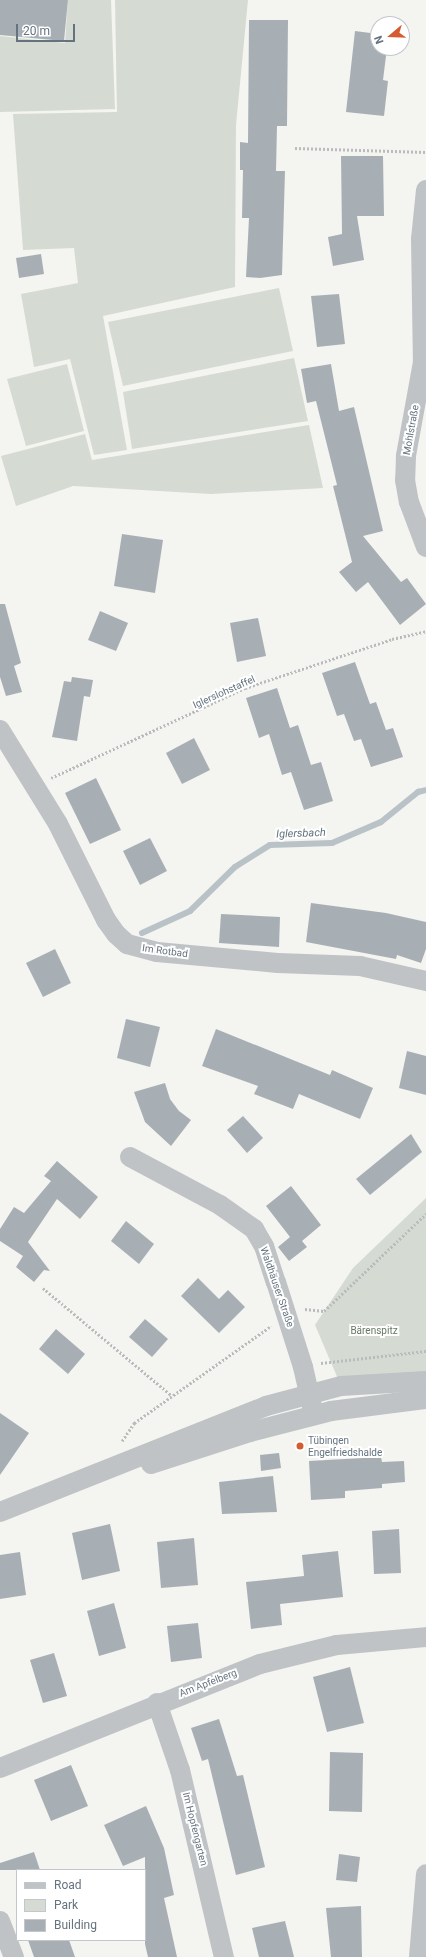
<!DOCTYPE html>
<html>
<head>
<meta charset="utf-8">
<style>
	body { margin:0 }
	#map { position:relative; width:426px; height:1957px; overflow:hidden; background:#f4f4f1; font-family:Roboto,sans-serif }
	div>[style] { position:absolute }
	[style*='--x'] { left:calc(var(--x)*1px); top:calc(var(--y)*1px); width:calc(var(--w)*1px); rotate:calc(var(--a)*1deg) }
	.green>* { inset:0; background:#d5dbd2 }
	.stream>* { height:6px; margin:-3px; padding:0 3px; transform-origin:3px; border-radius:3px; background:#b9c3c7 }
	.building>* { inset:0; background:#a8afb4 }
	.path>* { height:2.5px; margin-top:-1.25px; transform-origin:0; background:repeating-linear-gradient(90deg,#b9bbbd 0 2px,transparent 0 4px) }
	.street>* { height:20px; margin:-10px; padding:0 10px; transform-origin:10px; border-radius:10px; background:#bfc3c6 }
	.dots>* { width:11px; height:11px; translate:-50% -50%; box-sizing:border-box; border:2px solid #fff; border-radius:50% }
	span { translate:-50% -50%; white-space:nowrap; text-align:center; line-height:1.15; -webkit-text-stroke:4px #fff; paint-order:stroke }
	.street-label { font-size:10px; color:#65737f }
	.park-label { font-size:10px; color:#677764 }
	.poi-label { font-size:10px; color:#65737f }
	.left { translate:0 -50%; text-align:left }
	.water-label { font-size:11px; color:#61747d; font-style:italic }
	.legend { position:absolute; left:16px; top:1869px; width:130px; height:72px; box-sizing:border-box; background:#fff; border:1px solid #c1c7cc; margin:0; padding:5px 7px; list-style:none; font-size:12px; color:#65737f }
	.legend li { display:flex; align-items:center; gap:8px; height:20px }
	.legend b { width:20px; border:1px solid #c1c7cc }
	.north { position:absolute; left:370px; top:16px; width:40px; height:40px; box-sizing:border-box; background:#fff; border:1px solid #c1c7cc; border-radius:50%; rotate:251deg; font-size:11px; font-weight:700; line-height:16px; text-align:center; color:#65737f }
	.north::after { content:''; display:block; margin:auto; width:14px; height:18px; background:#d55c30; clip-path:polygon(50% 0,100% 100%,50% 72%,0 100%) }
	.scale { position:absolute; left:16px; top:24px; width:59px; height:18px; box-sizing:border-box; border:2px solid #65737f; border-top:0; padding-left:5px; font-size:12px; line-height:14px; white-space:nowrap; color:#65737f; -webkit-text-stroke:3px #fff; paint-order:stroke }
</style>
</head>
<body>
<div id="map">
	<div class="green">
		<i style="clip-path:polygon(68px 0,111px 0,115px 109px,0 112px,0 36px,65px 43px)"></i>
		<i style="clip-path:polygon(115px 0,248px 0,236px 125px,235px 287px,103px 316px,127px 450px,94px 455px,70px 359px,34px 367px,21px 294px,78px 283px,74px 248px,23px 250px,13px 114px,117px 112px)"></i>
		<i style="clip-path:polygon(279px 288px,293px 351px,123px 386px,108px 322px)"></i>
		<i style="clip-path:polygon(294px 358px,308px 421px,132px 449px,123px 392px)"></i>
		<i style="clip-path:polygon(67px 364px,84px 431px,26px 446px,7px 379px)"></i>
		<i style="clip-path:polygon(309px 425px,323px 488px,211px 494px,73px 486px,16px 506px,1px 456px,85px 434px,92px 460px)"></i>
		<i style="clip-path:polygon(426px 1198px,426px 1378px,341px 1386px,315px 1325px,353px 1268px)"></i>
	</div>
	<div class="stream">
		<i style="--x:142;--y:933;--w:53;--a:-24.6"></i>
		<i style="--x:190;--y:911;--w:63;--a:-44.4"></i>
		<i style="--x:235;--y:867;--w:41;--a:-32.2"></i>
		<i style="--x:270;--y:845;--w:62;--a:-1.8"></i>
		<i style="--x:332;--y:843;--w:53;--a:-23.2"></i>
		<i style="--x:381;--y:822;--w:48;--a:-39"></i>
		<i style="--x:418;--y:792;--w:8;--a:-14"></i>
	</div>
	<div class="building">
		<i style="clip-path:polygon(0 0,68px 0,64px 41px,0 35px)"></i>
		<i style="clip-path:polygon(249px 20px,288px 20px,287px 126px,277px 126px,276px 171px,285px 171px,282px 275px,260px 278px,246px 277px,249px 218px,242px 218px,243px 170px,240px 170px,240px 142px,248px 143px)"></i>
		<i style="clip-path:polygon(355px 31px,378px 34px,378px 48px,387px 48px,383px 80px,388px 81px,384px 116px,346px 112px)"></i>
		<i style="clip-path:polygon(341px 156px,383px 156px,384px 216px,357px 216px,364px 260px,333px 266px,328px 237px,342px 234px)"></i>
		<i style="clip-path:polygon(41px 254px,44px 274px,19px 278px,16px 258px)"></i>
		<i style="clip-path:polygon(339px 294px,345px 344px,317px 347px,311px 296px)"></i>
		<i style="clip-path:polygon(331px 364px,339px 411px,354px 407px,383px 531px,363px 536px,401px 582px,407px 578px,426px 604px,400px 625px,368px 582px,356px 592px,339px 572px,352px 562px,333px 486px,337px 485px,316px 401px,307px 403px,301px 369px)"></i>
		<i style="clip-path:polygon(122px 534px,163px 540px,155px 593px,114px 586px)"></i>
		<i style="clip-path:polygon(0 604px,5px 604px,21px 663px,14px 666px,22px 692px,6px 696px,0 677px)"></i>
		<i style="clip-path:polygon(100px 611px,128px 623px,116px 651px,88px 640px)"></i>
		<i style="clip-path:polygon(258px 618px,266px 656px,237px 662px,230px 623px)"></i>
		<i style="clip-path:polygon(355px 662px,370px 704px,376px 702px,386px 730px,393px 728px,403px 757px,371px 767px,361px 739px,354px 741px,344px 714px,337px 716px,322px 673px)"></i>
		<i style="clip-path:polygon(72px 677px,93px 680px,90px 697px,84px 696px,77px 741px,52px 737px,64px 681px,71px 682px)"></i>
		<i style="clip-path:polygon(277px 688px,290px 728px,298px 725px,311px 765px,321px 762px,333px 801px,304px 810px,291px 772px,282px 775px,269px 734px,259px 738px,246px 698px)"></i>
		<i style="clip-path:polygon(194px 738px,210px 770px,182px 784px,166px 753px)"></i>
		<i style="clip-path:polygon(96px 778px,121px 830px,90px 844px,65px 793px)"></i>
		<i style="clip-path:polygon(150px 838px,167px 871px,140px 885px,123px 851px)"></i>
		<i style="clip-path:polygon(311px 903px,386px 913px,426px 922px,426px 949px,421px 963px,397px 955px,396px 959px,306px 942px)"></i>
		<i style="clip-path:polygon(221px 914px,280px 917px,279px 947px,219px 943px)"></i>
		<i style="clip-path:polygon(55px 949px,71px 983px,43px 997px,26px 963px)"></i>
		<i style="clip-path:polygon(126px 1019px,160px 1027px,150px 1067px,117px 1058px)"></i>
		<i style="clip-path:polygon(216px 1029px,330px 1075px,332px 1070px,373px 1088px,360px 1119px,299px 1094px,293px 1109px,254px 1094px,258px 1086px,202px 1066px)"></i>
		<i style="clip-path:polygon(407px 1051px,426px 1056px,426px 1095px,399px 1088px)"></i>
		<i style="clip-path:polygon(165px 1083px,170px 1099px,179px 1111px,191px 1120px,171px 1146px,145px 1122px,134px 1092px)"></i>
		<i style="clip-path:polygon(243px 1116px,263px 1138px,247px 1153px,227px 1130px)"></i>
		<i style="clip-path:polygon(411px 1134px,422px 1152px,370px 1195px,356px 1179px)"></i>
		<i style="clip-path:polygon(57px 1161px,98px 1197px,80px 1219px,57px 1199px,28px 1242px,50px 1271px,44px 1270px,34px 1282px,16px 1267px,23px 1256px,0 1241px,0 1229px,14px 1207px,24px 1213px,51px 1181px,44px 1176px)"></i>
		<i style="clip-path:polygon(291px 1186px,321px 1225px,302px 1241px,307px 1247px,289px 1261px,278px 1247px,290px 1237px,266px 1206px)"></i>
		<i style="clip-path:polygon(126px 1221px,154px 1244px,139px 1264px,111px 1241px)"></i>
		<i style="clip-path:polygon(198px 1278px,219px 1299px,228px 1290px,245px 1307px,219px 1333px,181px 1296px)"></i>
		<i style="clip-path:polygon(145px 1319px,168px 1339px,152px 1357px,129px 1337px)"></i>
		<i style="clip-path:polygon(56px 1329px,85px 1354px,68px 1374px,39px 1349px)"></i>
		<i style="clip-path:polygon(0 1413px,29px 1433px,0 1475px)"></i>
		<i style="clip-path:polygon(279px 1453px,281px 1468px,261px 1471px,260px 1455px)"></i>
		<i style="clip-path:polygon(381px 1457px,382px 1462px,404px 1461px,405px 1482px,382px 1484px,382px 1488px,345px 1491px,345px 1498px,311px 1500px,309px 1461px)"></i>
		<i style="clip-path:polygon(273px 1476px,277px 1512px,222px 1514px,219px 1482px)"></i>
		<i style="clip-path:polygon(110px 1524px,120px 1571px,82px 1580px,72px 1533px)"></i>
		<i style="clip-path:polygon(399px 1529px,401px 1573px,374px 1574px,372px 1531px)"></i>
		<i style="clip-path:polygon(194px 1538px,198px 1585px,161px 1588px,157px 1542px)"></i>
		<i style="clip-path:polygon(338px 1551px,343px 1597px,280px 1604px,282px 1625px,251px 1629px,246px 1582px,304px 1576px,302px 1555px)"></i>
		<i style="clip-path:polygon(20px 1552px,26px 1595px,0 1599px,0 1555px)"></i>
		<i style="clip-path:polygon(114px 1603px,126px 1648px,99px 1656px,87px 1611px)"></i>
		<i style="clip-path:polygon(198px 1623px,202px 1658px,171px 1662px,167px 1626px)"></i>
		<i style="clip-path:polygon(54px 1653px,67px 1696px,43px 1703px,30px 1660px)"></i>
		<i style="clip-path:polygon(350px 1667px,364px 1723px,327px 1732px,313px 1677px)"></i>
		<i style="clip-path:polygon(219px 1719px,237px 1776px,243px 1775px,265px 1867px,236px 1875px,208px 1759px,202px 1761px,191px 1728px)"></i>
		<i style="clip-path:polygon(330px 1752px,363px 1753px,362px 1812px,329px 1811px)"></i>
		<i style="clip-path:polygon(71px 1765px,88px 1806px,51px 1821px,34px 1780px)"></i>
		<i style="clip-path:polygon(146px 1806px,164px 1848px,174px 1895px,164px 1898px,177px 1957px,148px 1957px,145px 1944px,145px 1857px,123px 1866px,104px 1825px)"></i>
		<i style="clip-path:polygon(34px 1852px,40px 1870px,0 1870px,0 1863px)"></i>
		<i style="clip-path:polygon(339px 1854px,360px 1857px,357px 1882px,336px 1880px)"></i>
		<i style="clip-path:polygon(361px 1906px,362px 1957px,331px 1957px,326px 1908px)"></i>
		<i style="clip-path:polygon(285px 1921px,294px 1957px,259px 1957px,252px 1928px)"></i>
		<i style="clip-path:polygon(28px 1940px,69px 1940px,75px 1957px,34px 1957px)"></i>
	</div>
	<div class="path">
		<i style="--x:295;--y:148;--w:131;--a:1.7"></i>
		<i style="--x:51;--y:778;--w:214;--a:-24.9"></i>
		<i style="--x:245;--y:688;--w:155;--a:-18.4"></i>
		<i style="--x:392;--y:639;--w:35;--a:-13"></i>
		<i style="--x:43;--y:1288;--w:168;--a:39.9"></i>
		<i style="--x:305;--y:1309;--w:19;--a:6"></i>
		<i style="--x:324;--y:1311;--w:141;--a:-43.6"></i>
		<i style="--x:321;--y:1363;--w:106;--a:-6.5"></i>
		<i style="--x:122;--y:1441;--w:22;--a:-56"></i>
		<i style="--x:134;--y:1423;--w:168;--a:-35.3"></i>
	</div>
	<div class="street">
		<i style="--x:426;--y:190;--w:49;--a:95.8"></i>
		<i style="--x:421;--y:239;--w:123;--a:89.1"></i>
		<i style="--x:423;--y:362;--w:96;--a:100.3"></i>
		<i style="--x:406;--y:456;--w:24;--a:92"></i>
		<i style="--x:405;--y:480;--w:22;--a:80"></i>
		<i style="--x:409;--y:502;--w:48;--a:69.3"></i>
		<i style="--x:0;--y:730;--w:110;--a:58.3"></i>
		<i style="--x:58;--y:824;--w:107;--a:63.4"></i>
		<i style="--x:106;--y:920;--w:17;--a:54"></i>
		<i style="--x:116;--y:934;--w:15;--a:42"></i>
		<i style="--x:127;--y:944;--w:31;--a:15"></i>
		<i style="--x:157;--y:952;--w:121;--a:5.2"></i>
		<i style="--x:278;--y:963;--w:82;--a:2.1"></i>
		<i style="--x:360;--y:966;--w:68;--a:12.8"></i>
		<i style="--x:130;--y:1157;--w:102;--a:28.1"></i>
		<i style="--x:220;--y:1205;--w:42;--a:35.2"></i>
		<i style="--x:254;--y:1229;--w:20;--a:60"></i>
		<i style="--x:264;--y:1246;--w:38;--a:72"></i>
		<i style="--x:276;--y:1282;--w:89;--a:72.4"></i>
		<i style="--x:303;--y:1367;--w:49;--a:77.1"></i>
		<i style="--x:151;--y:1464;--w:104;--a:-17.9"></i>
		<i style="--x:250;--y:1432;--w:84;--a:-14.5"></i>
		<i style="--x:331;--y:1411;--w:96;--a:-7.2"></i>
		<i style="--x:0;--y:1512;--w:286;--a:-21.7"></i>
		<i style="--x:266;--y:1406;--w:78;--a:-14.9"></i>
		<i style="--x:341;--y:1386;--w:85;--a:-3.4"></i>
		<i style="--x:157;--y:1703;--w:71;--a:71.1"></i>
		<i style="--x:180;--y:1770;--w:192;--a:76.8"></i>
		<i style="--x:0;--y:1768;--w:280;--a:-21.8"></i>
		<i style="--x:260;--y:1664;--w:79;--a:-13.9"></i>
		<i style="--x:337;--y:1645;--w:89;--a:-5.1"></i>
		<i style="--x:0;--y:1921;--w:39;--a:69"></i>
		<i style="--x:419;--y:1957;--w:83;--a:-85.2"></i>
	</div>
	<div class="dots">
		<i style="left:300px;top:1446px;background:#d55c30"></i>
	</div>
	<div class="street-label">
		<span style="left:411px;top:430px;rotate:-80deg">Mohlstraße</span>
		<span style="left:224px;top:692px;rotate:-24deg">Iglerslohstaffel</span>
		<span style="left:165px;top:951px;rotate:8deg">Im Rotbad</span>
		<span style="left:277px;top:1287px;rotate:71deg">Waldhäuser Straße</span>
		<span style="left:208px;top:1683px;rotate:-21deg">Am Apfelberg</span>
		<span style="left:195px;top:1829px;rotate:76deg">Im Hopfengarten</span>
	</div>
	<div class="park-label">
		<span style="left:374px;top:1331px">Bärenspitz</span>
	</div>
	<div class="poi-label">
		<span class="left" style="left:308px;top:1446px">Tübingen<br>Engelfriedshalde</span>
	</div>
	<div class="water-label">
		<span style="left:301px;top:834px;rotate:-2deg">Iglersbach</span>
	</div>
	<ul class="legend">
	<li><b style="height:5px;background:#bfc3c6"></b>Road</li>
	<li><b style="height:11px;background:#d5dbd2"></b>Park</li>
	<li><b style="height:11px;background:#a8afb4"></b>Building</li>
	</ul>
	<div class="north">N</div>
	<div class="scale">20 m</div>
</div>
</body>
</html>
